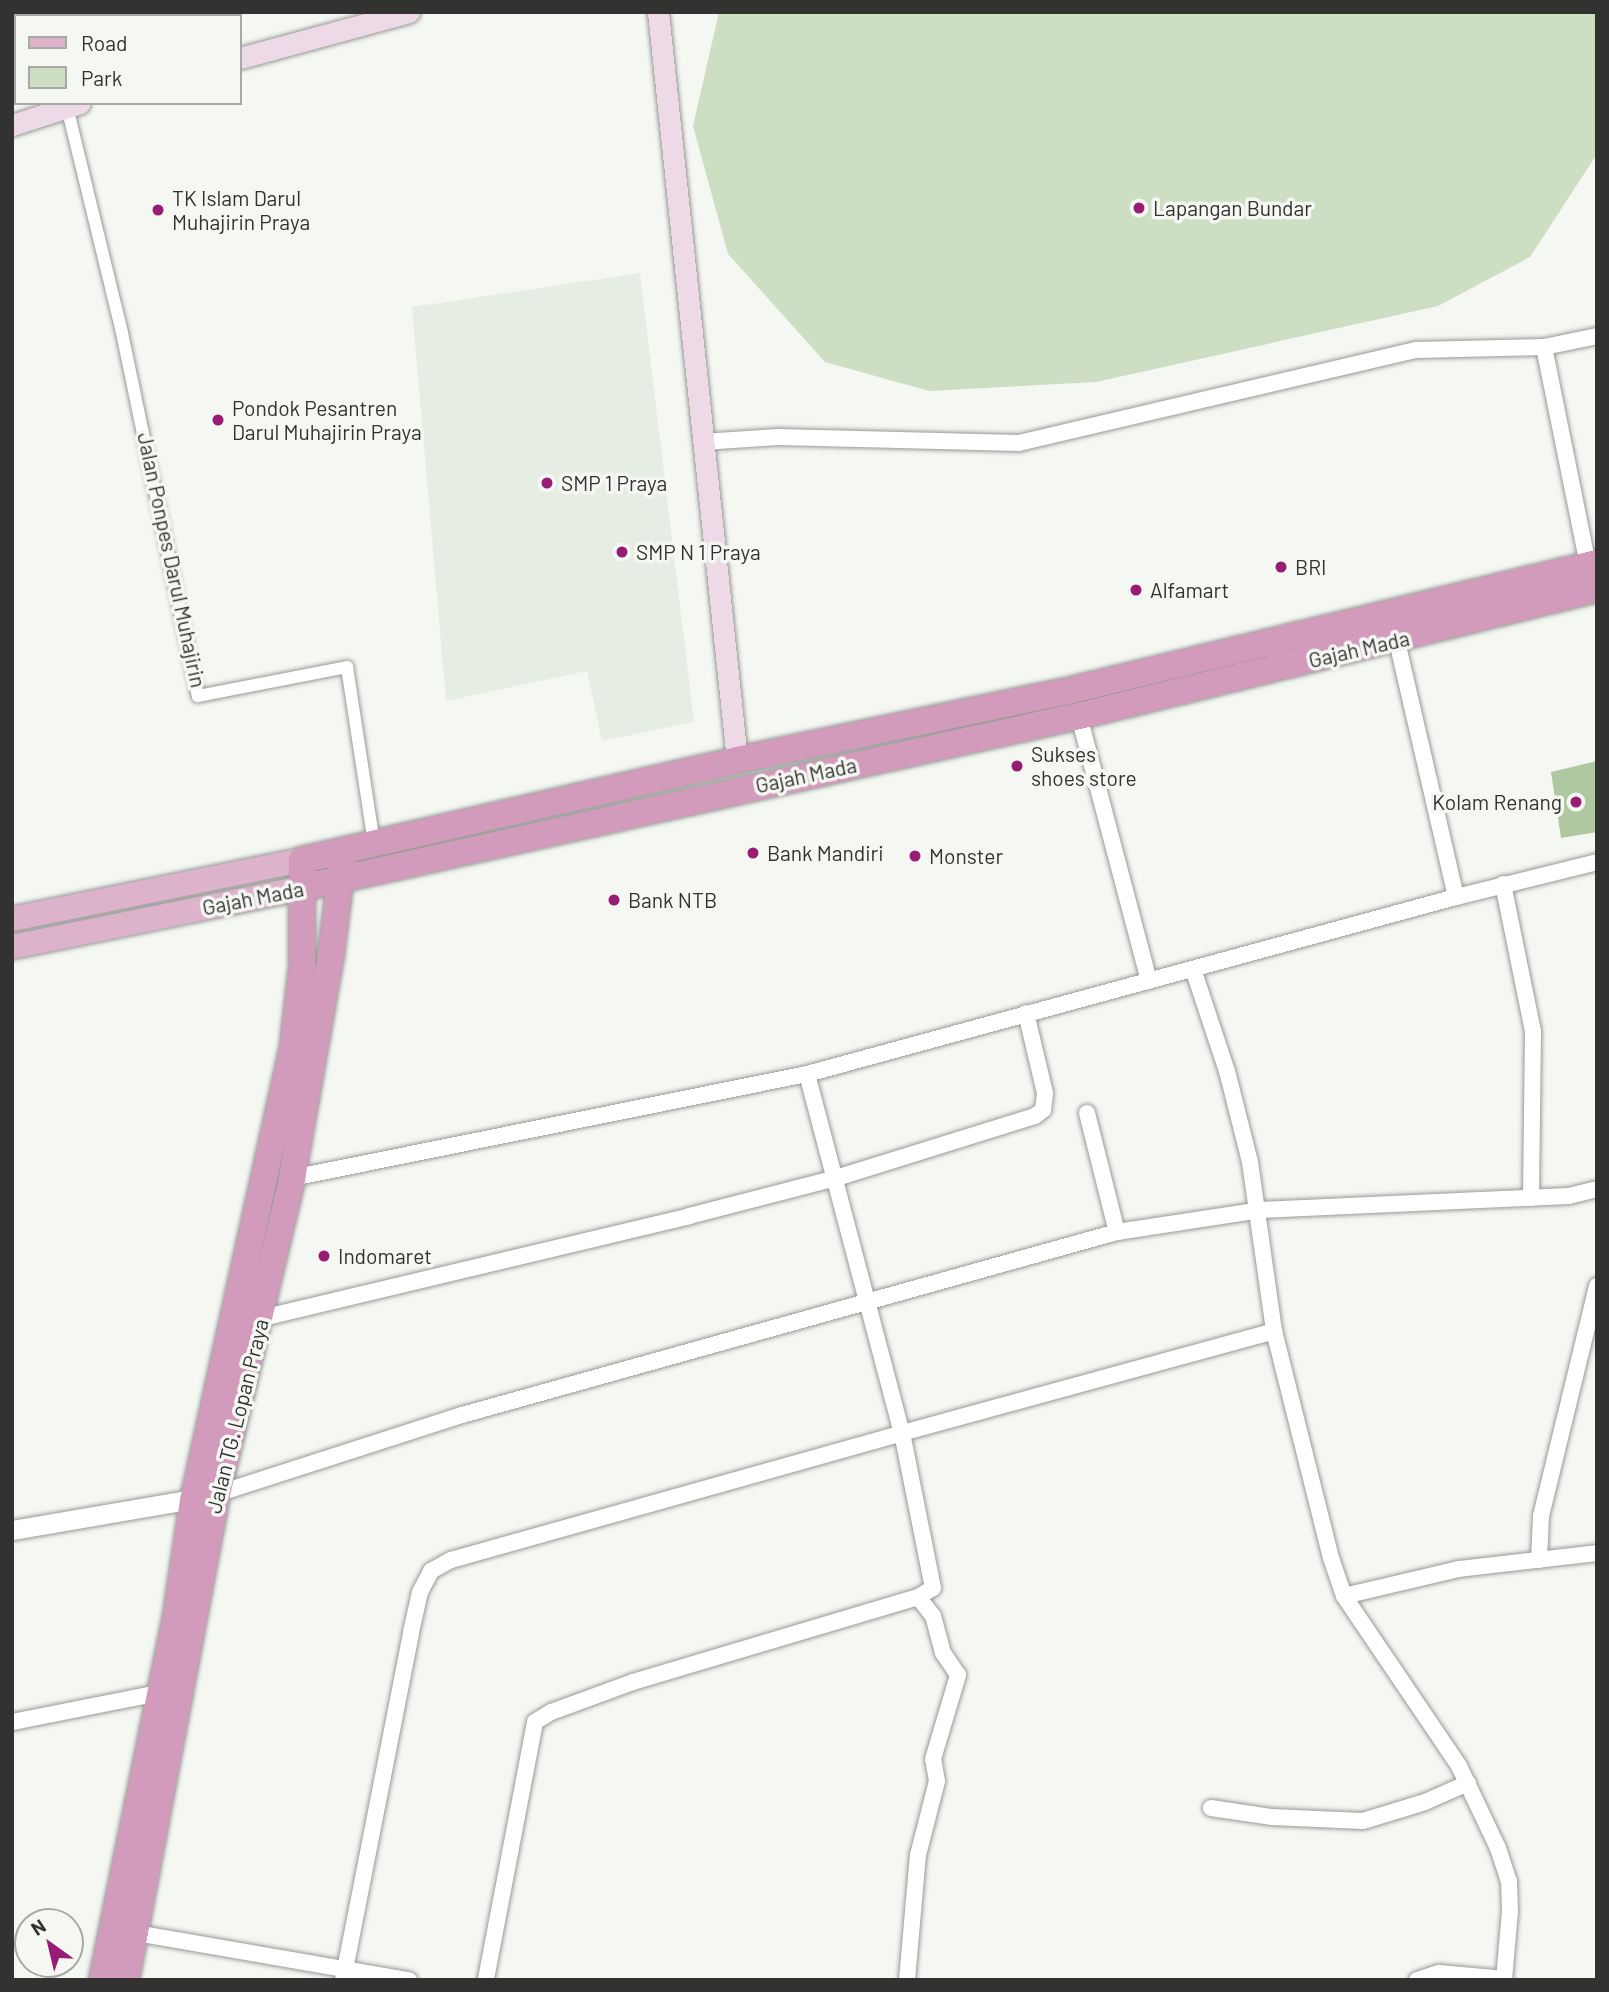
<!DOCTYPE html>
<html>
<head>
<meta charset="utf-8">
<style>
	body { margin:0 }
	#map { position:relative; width:1609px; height:1992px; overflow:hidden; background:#f5f7f3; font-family:Barlow,sans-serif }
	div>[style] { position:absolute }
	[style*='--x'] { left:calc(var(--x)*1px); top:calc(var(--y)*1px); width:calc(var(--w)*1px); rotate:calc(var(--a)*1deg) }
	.built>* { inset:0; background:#e6ede2 }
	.green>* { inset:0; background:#cddec3 }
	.water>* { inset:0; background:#afc8a2 }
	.roads { filter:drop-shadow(0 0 2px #989a96) drop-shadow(0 0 2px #989a96) }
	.pedestrian>* { height:12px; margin:-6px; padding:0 6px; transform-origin:6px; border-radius:6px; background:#fff }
	.minor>* { height:16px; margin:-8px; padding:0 8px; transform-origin:8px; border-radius:8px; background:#fff }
	.tertiary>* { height:19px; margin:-9.5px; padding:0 9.5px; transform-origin:9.5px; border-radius:9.5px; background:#fff }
	.secondary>* { height:21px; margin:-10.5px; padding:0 10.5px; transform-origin:10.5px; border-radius:10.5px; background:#eed9e6 }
	.primary>* { height:24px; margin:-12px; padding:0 12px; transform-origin:12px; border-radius:12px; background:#ddb3cc }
	.trunk>* { height:26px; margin:-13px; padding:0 13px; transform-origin:13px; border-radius:13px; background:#d29abb }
	.dots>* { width:19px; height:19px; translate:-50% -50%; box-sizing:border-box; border:4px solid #f5f7f3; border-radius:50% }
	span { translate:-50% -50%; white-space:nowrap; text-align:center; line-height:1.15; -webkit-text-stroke:7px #f5f7f3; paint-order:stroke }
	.poi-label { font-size:21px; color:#323331 }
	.left { translate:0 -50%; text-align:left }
	.right { translate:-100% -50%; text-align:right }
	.street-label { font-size:21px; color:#323331 }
	.frame { position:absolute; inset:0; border:14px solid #323331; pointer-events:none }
	.legend { position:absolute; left:14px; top:14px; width:228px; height:91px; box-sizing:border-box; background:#f5f7f3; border:2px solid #a7a9a5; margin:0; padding:9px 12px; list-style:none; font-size:21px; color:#323331 }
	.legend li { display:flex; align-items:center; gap:14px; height:35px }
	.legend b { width:35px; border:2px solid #a7a9a5 }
	.north { position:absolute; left:14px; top:1908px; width:70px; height:70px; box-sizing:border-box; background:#f5f7f3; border:2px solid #a7a9a5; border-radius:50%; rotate:326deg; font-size:19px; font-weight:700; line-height:28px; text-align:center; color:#323331 }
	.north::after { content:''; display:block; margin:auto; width:24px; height:32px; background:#991c74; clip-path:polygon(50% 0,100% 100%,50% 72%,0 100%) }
</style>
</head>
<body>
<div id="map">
	<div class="built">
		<i style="clip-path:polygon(640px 273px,694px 722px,602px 741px,587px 671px,446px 701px,412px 307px)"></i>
	</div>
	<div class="green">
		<i style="clip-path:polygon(719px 12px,1597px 12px,1597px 154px,1530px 257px,1438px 306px,1096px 382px,929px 391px,825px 362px,728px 254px,693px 126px)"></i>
	</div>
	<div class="water">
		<i style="clip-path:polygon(1597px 761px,1597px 832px,1561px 838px,1551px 772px)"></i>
	</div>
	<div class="roads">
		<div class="pedestrian">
			<i style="--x:67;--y:107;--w:233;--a:76.3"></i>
			<i style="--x:122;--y:333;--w:371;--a:78.2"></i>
			<i style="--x:198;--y:696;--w:152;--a:-11"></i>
			<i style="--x:347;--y:667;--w:179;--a:81.3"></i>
		</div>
		<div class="minor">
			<i style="--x:50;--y:12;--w:4;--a:90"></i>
			<i style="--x:1544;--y:347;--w:223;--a:78.6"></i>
			<i style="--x:702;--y:442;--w:76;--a:-3.8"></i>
			<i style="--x:778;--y:437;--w:241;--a:1.4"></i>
			<i style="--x:1019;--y:443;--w:408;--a:-13.2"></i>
			<i style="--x:1416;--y:350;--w:128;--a:-1.3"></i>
			<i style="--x:1544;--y:347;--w:54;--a:-11.7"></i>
			<i style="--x:1079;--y:716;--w:274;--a:75.2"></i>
			<i style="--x:1503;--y:884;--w:151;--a:78.5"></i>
			<i style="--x:1533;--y:1032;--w:166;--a:90.7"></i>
			<i style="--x:1456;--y:897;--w:145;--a:-13.9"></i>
			<i style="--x:1193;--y:969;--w:108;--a:71.6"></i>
			<i style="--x:1227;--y:1071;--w:94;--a:75.8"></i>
			<i style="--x:1250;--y:1162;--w:171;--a:81.9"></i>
			<i style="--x:1274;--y:1331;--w:234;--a:75.9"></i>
			<i style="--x:1331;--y:1558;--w:40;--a:71.1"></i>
			<i style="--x:1344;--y:1596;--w:205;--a:55.9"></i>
			<i style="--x:1459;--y:1766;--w:91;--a:64.6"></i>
			<i style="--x:1498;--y:1848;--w:35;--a:72"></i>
			<i style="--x:1509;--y:1881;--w:30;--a:88"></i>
			<i style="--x:1510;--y:1911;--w:69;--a:95"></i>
			<i style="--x:807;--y:1074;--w:371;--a:75.2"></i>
			<i style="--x:902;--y:1433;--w:386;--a:-15.3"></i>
			<i style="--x:1087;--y:1113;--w:123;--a:75.9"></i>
			<i style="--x:292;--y:1178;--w:525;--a:-11.42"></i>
			<i style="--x:807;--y:1074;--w:673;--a:-15.26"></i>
			<i style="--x:1456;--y:897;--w:272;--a:-103"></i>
			<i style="--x:262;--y:1318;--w:439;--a:-13.4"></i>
			<i style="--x:689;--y:1216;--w:152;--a:-14.5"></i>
			<i style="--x:836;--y:1178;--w:208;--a:-17.3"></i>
			<i style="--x:1035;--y:1116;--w:10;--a:-37"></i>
			<i style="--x:1043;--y:1110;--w:17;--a:-83"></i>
			<i style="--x:1045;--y:1093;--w:82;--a:-103.4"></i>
			<i style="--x:217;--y:1494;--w:257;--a:-17.9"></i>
			<i style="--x:462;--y:1415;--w:680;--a:-15.61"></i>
			<i style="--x:1117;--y:1232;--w:145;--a:-8.7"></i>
			<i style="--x:1260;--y:1210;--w:309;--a:-2.6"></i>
			<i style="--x:1569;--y:1196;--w:29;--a:-14"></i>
			<i style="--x:1539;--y:1560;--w:44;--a:-87.4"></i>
			<i style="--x:1541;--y:1516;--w:237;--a:-76.3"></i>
			<i style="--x:1344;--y:1596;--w:118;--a:-13.2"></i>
			<i style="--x:1459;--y:1569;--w:139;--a:-6.6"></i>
			<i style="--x:12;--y:1722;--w:150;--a:-11.2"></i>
			<i style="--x:1211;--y:1808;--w:62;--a:8.4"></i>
			<i style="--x:1272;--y:1817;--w:91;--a:2.5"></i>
			<i style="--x:1363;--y:1821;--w:65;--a:-17"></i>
			<i style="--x:1425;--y:1802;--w:47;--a:-23.8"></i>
			<i style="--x:136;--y:1933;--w:277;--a:9.8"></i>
			<i style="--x:343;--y:1980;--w:355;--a:-78.9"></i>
			<i style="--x:411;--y:1632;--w:41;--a:-77.3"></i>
			<i style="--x:420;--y:1592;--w:24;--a:-62"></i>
			<i style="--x:431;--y:1571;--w:23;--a:-29"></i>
			<i style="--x:451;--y:1560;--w:469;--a:-15.7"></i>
			<i style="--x:902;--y:1433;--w:158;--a:78.7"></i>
			<i style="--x:933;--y:1588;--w:17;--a:149"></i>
			<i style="--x:918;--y:1597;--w:297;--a:163.4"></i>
			<i style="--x:633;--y:1682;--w:87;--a:159.9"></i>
			<i style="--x:551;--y:1712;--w:19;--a:148"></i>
			<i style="--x:535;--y:1722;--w:263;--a:100.8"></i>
			<i style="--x:907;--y:1980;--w:125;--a:-85"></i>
			<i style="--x:918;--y:1855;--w:76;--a:-75.6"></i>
			<i style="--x:937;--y:1781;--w:22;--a:-100"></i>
			<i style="--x:933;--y:1759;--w:88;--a:-73.4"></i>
			<i style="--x:958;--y:1675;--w:27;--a:-124"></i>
			<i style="--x:943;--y:1653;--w:38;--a:-105"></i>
			<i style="--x:933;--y:1616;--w:24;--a:-128"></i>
			<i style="--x:1417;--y:1980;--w:23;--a:-18"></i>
			<i style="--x:1439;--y:1973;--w:66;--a:5.2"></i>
		</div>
		<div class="tertiary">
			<i style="--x:12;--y:1530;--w:197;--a:-9.7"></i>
		</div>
		<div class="secondary">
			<i style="--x:658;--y:12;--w:752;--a:83.97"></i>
			<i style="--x:240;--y:58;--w:175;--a:-15.2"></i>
			<i style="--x:12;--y:125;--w:71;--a:-17.9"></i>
		</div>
		<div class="primary">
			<i style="--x:12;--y:919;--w:296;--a:-11.5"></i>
			<i style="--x:12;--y:947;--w:295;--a:-11.5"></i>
		</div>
		<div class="trunk">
			<i style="--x:301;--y:888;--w:797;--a:-12.47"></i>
			<i style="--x:1079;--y:716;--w:533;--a:-13.78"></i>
			<i style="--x:102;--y:1980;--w:371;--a:-78.5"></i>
			<i style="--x:176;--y:1616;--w:116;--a:-81.6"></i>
			<i style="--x:193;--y:1501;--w:467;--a:-77.6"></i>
			<i style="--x:293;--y:1045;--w:79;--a:-83.4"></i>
			<i style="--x:302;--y:967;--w:107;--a:-90"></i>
			<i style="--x:302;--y:860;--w:446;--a:-12.9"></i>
			<i style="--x:737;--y:760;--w:329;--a:-11.8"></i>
			<i style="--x:1059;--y:693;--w:553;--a:-13.58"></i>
			<i style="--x:126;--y:1980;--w:494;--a:-79.4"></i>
			<i style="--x:217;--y:1494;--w:325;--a:-76.6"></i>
			<i style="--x:292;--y:1178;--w:226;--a:-80.1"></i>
			<i style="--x:331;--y:955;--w:91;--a:-83"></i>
		</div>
	</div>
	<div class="dots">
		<i style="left:1139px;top:208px;background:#991c74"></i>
		<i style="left:158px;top:210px;background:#991c74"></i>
		<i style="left:218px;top:420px;background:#991c74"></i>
		<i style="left:547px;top:483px;background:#991c74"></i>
		<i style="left:622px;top:552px;background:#991c74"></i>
		<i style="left:1281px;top:567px;background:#991c74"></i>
		<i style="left:1136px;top:590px;background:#991c74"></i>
		<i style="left:1017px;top:766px;background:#991c74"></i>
		<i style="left:1576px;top:802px;background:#991c74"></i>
		<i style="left:753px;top:853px;background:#991c74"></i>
		<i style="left:915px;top:856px;background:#991c74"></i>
		<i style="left:614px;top:900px;background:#991c74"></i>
		<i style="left:324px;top:1256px;background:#991c74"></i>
	</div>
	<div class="poi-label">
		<span class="left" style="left:172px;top:210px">TK Islam Darul<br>Muhajirin Praya</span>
		<span class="left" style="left:1153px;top:208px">Lapangan Bundar</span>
		<span class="left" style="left:232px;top:420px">Pondok Pesantren<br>Darul Muhajirin Praya</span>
		<span class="left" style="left:561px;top:483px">SMP 1 Praya</span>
		<span class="left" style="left:636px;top:552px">SMP N 1 Praya</span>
		<span class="left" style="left:1295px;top:567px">BRI</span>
		<span class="left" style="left:1150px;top:590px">Alfamart</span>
		<span class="left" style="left:1031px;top:766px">Sukses<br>shoes store</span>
		<span class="right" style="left:1562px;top:802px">Kolam Renang</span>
		<span class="left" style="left:767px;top:853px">Bank Mandiri</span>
		<span class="left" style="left:929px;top:856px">Monster</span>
		<span class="left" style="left:628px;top:900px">Bank NTB</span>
		<span class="left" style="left:338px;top:1256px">Indomaret</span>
	</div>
	<div class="street-label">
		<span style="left:172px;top:560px;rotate:78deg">Jalan Ponpes Darul Muhajirin</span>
		<span style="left:1359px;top:649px;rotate:-13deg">Gajah Mada</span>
		<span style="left:806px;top:775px;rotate:-12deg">Gajah Mada</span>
		<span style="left:253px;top:898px;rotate:-11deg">Gajah Mada</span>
		<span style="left:237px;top:1416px;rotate:-76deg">Jalan TG. Lopan Praya</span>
	</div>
	<div class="frame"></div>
	<ul class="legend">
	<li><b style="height:9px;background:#ddb3cc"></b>Road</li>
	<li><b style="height:19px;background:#cddec3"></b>Park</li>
	</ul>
	<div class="north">N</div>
</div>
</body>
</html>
